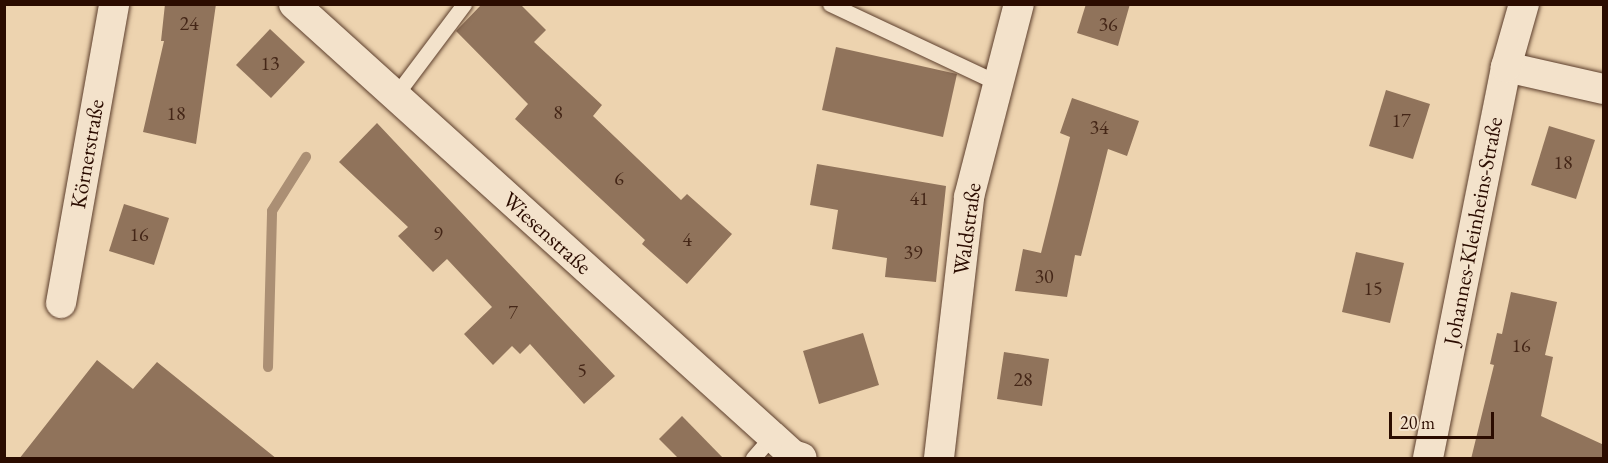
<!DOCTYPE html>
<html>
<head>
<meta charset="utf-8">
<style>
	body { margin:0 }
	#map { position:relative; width:1608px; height:463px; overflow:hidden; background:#edd3af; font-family:"EB Garamond",serif }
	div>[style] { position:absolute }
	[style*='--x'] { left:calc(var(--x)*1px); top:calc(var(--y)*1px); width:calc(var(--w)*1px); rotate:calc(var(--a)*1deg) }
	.stream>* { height:10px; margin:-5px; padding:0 5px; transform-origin:5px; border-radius:5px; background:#ab8f74 }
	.building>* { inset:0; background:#90735b }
	.roads { filter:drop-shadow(0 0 2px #5c3e2c) drop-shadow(0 0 2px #5c3e2c) }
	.service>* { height:15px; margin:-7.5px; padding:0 7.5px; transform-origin:7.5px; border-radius:7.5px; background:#f3e2cb }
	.minor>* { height:30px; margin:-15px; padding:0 15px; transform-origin:15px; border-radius:15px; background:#f3e2cb }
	span { translate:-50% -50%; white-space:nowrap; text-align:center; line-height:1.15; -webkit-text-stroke:4.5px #f3e2cb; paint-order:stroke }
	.number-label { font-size:20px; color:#442617 }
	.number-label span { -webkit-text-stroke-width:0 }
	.street-label { font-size:22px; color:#2b0c00 }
	.frame { position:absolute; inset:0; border:6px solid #2b0c00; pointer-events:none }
	.scale { position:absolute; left:1389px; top:412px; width:105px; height:27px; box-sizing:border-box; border:3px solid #2b0c00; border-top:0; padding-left:8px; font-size:18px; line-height:21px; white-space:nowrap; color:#2b0c00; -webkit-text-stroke:4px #f3e2cb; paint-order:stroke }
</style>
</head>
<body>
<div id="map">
	<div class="stream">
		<i style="--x:268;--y:367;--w:156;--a:-88.5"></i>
		<i style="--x:272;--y:211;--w:64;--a:-57.8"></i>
	</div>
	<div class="building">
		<i style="clip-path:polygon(165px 4px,216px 4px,196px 144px,143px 132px,164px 41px,161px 41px)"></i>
		<i style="clip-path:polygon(482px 4px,520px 4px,546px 30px,534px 42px,602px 105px,593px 116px,681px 200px,687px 194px,732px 234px,687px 284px,642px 244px,645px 240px,515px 119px,528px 104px,456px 31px)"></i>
		<i style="clip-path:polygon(1086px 4px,1130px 4px,1118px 46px,1077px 33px)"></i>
		<i style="clip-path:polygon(270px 29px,305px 62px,271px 98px,236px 65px)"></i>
		<i style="clip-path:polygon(836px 47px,957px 74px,943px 137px,822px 110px)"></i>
		<i style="clip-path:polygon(1386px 90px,1430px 104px,1413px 159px,1369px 146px)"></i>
		<i style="clip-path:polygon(1072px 98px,1139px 121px,1127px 156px,1108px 149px,1081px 256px,1075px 255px,1067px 297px,1015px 291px,1023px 249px,1041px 253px,1070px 137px,1060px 133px)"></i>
		<i style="clip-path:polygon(377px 123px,615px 376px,584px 404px,530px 344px,520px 354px,512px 346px,493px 365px,464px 334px,492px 307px,447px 259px,433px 272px,398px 236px,408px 227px,339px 162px)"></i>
		<i style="clip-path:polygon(1549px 126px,1595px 140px,1576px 199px,1531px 185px)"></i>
		<i style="clip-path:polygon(817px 164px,946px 186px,936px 282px,885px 277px,887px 258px,832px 249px,838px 210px,810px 205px)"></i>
		<i style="clip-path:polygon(124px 204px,169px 218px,154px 265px,109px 251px)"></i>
		<i style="clip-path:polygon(1356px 252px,1404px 263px,1390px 323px,1342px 312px)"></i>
		<i style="clip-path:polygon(1511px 292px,1557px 302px,1545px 355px,1553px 357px,1541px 416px,1604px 445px,1604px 459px,1471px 459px,1494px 365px,1490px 364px,1497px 333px,1502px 334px)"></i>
		<i style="clip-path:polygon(863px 333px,879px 385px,819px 404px,803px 351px)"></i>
		<i style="clip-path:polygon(1004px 352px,1049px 359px,1042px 406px,997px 399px)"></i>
		<i style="clip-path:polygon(97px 360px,133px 389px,157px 362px,277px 459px,19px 459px)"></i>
		<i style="clip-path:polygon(682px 416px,724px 459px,679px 459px,659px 439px)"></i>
	</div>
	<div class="roads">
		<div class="service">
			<i style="--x:830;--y:4;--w:186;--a:25.2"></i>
			<i style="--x:395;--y:96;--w:115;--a:-53.1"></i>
			<i style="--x:753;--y:458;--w:29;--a:-49"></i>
		</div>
		<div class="minor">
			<i style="--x:294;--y:4;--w:673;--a:42.11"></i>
			<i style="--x:793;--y:455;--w:9;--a:18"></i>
			<i style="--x:1506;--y:67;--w:100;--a:12.7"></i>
			<i style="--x:61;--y:303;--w:304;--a:-79.9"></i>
			<i style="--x:939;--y:458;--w:263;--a:-83.4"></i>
			<i style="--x:969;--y:197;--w:199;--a:-75.5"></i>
			<i style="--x:1428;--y:458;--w:399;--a:-78.7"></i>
			<i style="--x:1506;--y:67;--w:66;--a:-74.1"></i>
		</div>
	</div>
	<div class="number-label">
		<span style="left:189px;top:23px">24</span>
		<span style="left:1108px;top:24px">36</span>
		<span style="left:270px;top:63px">13</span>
		<span style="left:558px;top:112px">8</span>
		<span style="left:176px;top:113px">18</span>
		<span style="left:1401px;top:120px">17</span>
		<span style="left:1099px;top:127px">34</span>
		<span style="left:1563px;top:162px">18</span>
		<span style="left:619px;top:178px">6</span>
		<span style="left:919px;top:198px">41</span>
		<span style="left:438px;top:233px">9</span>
		<span style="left:139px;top:234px">16</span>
		<span style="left:687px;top:239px">4</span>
		<span style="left:913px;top:252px">39</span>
		<span style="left:1044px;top:276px">30</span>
		<span style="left:1373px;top:288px">15</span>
		<span style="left:513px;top:312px">7</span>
		<span style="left:1521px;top:345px">16</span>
		<span style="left:582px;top:370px">5</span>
		<span style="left:1023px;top:379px">28</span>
	</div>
	<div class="street-label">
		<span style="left:87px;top:154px;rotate:-80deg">Körnerstraße</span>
		<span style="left:967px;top:229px;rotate:-82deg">Waldstraße</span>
		<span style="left:1473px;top:231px;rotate:-79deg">Johannes-Kleinheins-Straße</span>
		<span style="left:547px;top:233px;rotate:42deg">Wiesenstraße</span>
	</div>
	<div class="frame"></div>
	<div class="scale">20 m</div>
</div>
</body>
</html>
